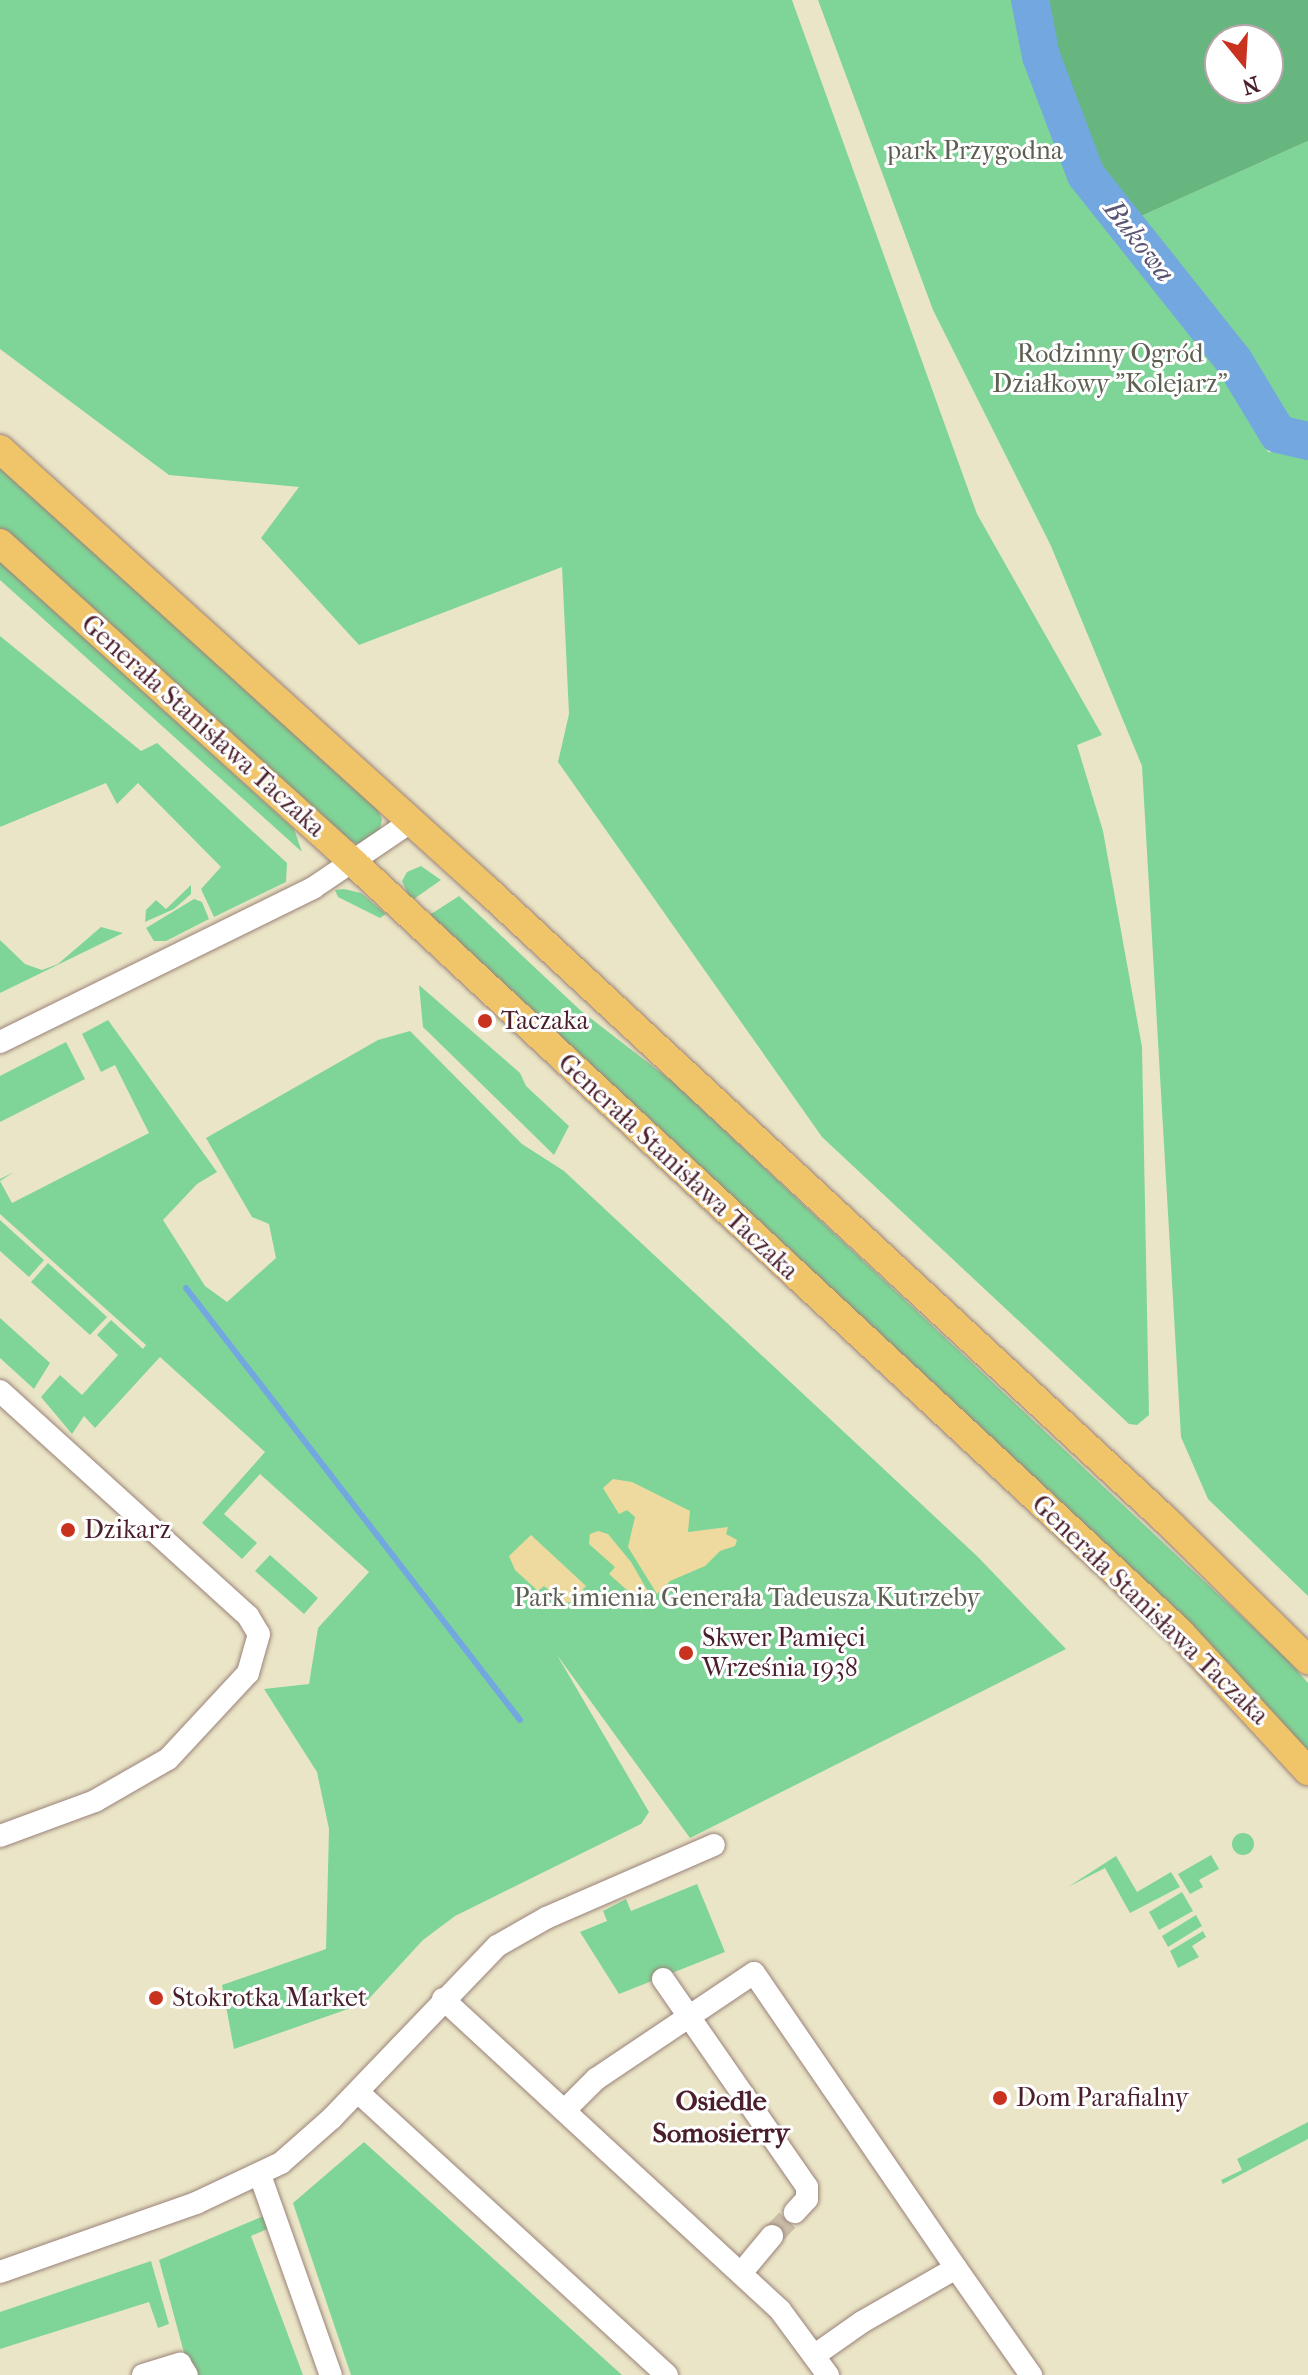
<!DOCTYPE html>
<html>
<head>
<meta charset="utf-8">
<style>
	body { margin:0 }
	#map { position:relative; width:1308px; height:2375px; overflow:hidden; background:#ebe5c7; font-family:"IM FELL French Canon",serif }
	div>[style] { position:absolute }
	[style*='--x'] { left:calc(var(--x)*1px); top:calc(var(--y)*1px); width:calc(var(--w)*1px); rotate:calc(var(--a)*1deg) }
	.green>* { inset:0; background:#7fd598 }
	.round { border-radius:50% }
	.forest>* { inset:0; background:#67b680 }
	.sand>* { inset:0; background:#eeda9e }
	.stream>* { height:6px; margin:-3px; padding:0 3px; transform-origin:3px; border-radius:3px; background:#72a7df }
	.river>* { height:38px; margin:-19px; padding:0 19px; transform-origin:19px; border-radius:19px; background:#72a7df }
	.minor-tunnel>* { height:22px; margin-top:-11px; transform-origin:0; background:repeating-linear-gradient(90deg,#cbbda8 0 22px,transparent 0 33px) }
	.roads { filter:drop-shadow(0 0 2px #9a8279) drop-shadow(0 0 2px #9a8279) }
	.minor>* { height:22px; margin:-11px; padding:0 11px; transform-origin:11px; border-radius:11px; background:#fff }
	.major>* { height:28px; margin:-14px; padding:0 14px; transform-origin:14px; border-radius:14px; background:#f0c469 }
	.dots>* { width:22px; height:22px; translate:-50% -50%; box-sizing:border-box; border:4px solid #fff; border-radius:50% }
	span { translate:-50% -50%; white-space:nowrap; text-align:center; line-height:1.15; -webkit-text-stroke:6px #fff; paint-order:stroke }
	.park-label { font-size:26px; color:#5d5f51 }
	.street-label { font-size:26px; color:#4a1f2b }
	.poi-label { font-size:26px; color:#4a1f2b }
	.left { translate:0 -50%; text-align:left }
	.water-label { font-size:28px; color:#5a5573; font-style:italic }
	.neighbourhood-label { font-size:28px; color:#4a1f2b; font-weight:700 }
	.north { position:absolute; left:1204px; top:24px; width:80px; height:80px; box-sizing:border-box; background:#fff; border:2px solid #b7a5aa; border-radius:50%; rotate:162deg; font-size:22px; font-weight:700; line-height:32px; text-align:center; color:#4a1f2b }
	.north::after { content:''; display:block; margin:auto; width:28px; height:36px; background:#c8321e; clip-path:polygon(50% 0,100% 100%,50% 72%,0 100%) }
</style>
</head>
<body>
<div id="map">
	<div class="green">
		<i style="clip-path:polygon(0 0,792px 0,977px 514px,1102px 735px,1077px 745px,1103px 831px,1142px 1047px,1149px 1415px,1137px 1425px,1129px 1424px,822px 1137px,558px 762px,569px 714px,562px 567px,359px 645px,261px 538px,299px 487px,169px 475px,0 349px)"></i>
		<i style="clip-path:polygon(818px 0,1027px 0,1039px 55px,1119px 226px,1308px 141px,1308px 428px,1281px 422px,1260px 434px,1268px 452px,1308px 454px,1308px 1596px,1208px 1499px,1181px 1437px,1142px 766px,1051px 546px,933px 310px)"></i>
		<i style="clip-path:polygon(0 468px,377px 808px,382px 819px,379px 834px,360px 844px,349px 841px,0 529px)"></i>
		<i style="clip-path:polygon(0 561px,294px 829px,302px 852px,0 580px)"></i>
		<i style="clip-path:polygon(0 636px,141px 751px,157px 743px,287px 863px,286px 882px,214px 917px,201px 889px,221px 867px,138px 783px,117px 804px,106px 783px,0 827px)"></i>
		<i style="clip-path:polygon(421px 866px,441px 880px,411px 901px,402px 881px,407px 872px)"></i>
		<i style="clip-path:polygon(191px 885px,191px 894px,174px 909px,145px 922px,146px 910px,156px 900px,166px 909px)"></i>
		<i style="clip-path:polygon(344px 889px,361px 893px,386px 914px,380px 918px,338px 897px,335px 890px)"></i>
		<i style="clip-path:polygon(459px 896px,580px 1010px,673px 1082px,1287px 1659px,1308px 1683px,1308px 1751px,1185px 1622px,428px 916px)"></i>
		<i style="clip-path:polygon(194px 899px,202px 902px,209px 919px,166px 941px,154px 941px,146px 928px)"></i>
		<i style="clip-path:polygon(101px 927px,123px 933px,0 993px,0 940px,25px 964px,42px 970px,58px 964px)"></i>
		<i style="clip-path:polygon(419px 985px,520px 1073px,526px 1086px,569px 1126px,554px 1155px,423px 1027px)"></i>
		<i style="clip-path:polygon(108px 1020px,217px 1172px,197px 1184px,163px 1220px,205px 1286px,227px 1302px,276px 1258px,269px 1224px,252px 1217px,206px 1138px,378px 1040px,410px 1031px,522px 1144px,564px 1171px,978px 1557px,1066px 1649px,690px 1838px,557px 1655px,649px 1812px,641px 1824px,455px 1916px,423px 1940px,365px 2003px,234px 2049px,222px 1985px,326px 1949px,329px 1829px,317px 1772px,264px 1689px,309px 1684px,318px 1628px,369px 1572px,260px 1474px,224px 1514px,257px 1543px,242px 1559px,202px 1523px,265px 1452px,160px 1357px,95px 1428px,84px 1416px,72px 1434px,41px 1397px,60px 1375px,82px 1395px,118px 1355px,97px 1335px,111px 1320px,143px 1349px,146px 1345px,0 1214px,0 1179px,14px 1172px,0 1181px,12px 1203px,149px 1133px,115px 1065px,101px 1072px,82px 1034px)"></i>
		<i style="clip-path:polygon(66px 1042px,85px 1079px,0 1122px,0 1076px)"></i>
		<i style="clip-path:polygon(0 1220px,44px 1260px,29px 1277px,0 1251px)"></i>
		<i style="clip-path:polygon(48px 1263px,107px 1317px,90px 1335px,31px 1282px)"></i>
		<i style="clip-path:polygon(0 1318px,50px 1363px,34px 1389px,0 1358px)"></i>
		<i style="clip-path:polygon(270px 1555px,318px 1598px,304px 1614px,255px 1571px)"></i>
		<i class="round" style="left:1232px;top:1833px;width:22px;height:22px"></i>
		<i style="clip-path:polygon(1211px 1855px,1219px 1869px,1199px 1880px,1203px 1887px,1190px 1894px,1178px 1874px)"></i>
		<i style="clip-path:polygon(1116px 1856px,1137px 1892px,1171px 1872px,1180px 1887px,1130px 1913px,1105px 1868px,1068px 1887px)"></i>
		<i style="clip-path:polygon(697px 1884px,725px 1952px,619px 1994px,580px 1932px,607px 1921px,603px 1911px,626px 1899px,631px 1911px)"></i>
		<i style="clip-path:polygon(1182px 1892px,1193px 1911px,1159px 1930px,1149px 1912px)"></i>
		<i style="clip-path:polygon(1196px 1915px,1202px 1926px,1168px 1947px,1162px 1936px)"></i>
		<i style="clip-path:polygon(1203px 1931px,1206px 1937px,1192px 1946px,1199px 1957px,1178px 1968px,1170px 1951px)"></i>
		<i style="clip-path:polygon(1308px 2122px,1308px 2139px,1223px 2184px,1221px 2180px,1242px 2170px,1237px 2159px)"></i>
		<i style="clip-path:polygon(364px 2142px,622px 2375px,351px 2375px,293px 2203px)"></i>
		<i style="clip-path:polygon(266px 2215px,272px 2227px,251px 2236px,303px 2375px,190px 2375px,159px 2260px)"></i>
		<i style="clip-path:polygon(151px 2261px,169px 2324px,158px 2328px,149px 2302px,0 2349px,0 2312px)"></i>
	</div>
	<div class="forest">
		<i style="clip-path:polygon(evenodd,1027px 0,1308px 0,1308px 141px,1119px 226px,1083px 174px,1039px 55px,1027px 0,1220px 40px,1268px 40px,1268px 88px,1220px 88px,1220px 40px)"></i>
	</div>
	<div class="sand">
		<i style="clip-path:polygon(613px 1479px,632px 1482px,690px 1511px,688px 1532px,728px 1527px,726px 1534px,737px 1540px,735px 1546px,720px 1551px,705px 1566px,670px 1581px,657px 1594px,628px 1547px,635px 1517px,627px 1510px,619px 1514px,603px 1488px)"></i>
		<i style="clip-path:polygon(598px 1531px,608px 1534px,631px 1562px,650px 1595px,647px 1599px,637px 1599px,609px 1574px,615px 1567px,589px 1544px,590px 1534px)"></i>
		<i style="clip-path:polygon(531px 1535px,586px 1586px,571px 1602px,564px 1603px,544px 1586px,538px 1591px,515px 1570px,509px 1556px)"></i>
	</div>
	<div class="stream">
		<i style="--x:186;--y:1288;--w:546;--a:52.29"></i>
	</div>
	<div class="river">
		<i style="--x:1030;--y:0;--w:57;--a:78.9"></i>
		<i style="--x:1041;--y:56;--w:127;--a:69.3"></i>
		<i style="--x:1086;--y:175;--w:238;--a:51.5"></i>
		<i style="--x:1234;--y:361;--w:85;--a:58.9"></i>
		<i style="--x:1278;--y:434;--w:31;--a:13"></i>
	</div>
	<div class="minor-tunnel">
		<i style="--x:772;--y:2236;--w:33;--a:-46"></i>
	</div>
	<div class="roads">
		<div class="minor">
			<i style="--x:0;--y:1042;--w:349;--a:-26.2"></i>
			<i style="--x:313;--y:888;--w:120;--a:-34.1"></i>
			<i style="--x:0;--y:1391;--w:335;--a:42.2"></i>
			<i style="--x:248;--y:1616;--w:21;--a:59"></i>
			<i style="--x:259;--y:1634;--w:41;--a:105.8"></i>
			<i style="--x:248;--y:1673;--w:117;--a:132.9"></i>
			<i style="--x:168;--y:1759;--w:84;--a:150.1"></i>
			<i style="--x:95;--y:1801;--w:101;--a:159.8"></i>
			<i style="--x:663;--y:1979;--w:253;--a:55.3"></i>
			<i style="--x:807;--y:2187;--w:12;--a:90"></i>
			<i style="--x:807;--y:2199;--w:18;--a:133"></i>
			<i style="--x:443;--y:1999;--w:459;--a:42.7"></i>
			<i style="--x:780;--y:2310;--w:81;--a:53.6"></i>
			<i style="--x:358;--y:2092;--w:419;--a:42.5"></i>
			<i style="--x:565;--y:2110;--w:44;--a:-45"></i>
			<i style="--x:596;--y:2079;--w:190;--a:-33.9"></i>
			<i style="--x:754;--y:1973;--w:358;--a:55.6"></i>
			<i style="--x:260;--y:2175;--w:212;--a:70.5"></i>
			<i style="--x:0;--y:2272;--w:208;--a:-19.4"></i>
			<i style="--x:196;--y:2203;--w:94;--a:-25.2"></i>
			<i style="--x:281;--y:2163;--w:68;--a:-41.4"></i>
			<i style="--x:332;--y:2118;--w:238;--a:-46.2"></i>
			<i style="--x:497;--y:1946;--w:56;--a:-29.7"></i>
			<i style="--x:546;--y:1918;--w:183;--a:-23.5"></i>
			<i style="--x:742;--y:2272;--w:47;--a:-50.2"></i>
			<i style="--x:815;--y:2355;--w:57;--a:-35.1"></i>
			<i style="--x:862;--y:2322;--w:108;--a:-29.9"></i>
			<i style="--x:956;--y:2268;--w:131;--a:55"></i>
			<i style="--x:143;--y:2375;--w:39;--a:-17"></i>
			<i style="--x:180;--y:2364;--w:13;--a:58"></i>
		</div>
		<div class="major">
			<i style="--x:0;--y:449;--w:656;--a:42.16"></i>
			<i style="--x:486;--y:889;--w:933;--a:42.87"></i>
			<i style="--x:1170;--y:1524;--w:194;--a:44.6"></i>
			<i style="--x:0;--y:543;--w:479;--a:42.1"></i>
			<i style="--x:355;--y:864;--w:1127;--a:42.95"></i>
			<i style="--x:1180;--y:1632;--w:189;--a:47.4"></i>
		</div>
	</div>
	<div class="dots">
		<i style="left:485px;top:1021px;background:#c8321e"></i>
		<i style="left:68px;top:1530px;background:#c8321e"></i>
		<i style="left:686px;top:1653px;background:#c8321e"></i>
		<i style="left:156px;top:1998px;background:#c8321e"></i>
		<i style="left:1000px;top:2098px;background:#c8321e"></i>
	</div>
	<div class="park-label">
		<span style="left:975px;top:151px">park Przygodna</span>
		<span style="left:1110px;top:369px">Rodzinny Ogród<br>Działkowy "Kolejarz"</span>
		<span style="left:747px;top:1598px">Park imienia Generała Tadeusza Kutrzeby</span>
	</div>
	<div class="street-label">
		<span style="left:203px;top:726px;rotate:42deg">Generała Stanisława Taczaka</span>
		<span style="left:678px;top:1167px;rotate:43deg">Generała Stanisława Taczaka</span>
		<span style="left:1150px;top:1610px;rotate:44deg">Generała Stanisława Taczaka</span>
	</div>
	<div class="poi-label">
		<span class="left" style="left:501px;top:1021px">Taczaka</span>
		<span class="left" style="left:84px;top:1530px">Dzikarz</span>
		<span class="left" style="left:702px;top:1653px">Skwer Pamięci<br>Września 1938</span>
		<span class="left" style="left:172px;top:1998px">Stokrotka Market</span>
		<span class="left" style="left:1016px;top:2098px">Dom Parafialny</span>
	</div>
	<div class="water-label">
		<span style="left:1139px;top:241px;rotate:52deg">Bukowa</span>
	</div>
	<div class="neighbourhood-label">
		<span style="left:721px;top:2117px">Osiedle<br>Somosierry</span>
	</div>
	<div class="north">N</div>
</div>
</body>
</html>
